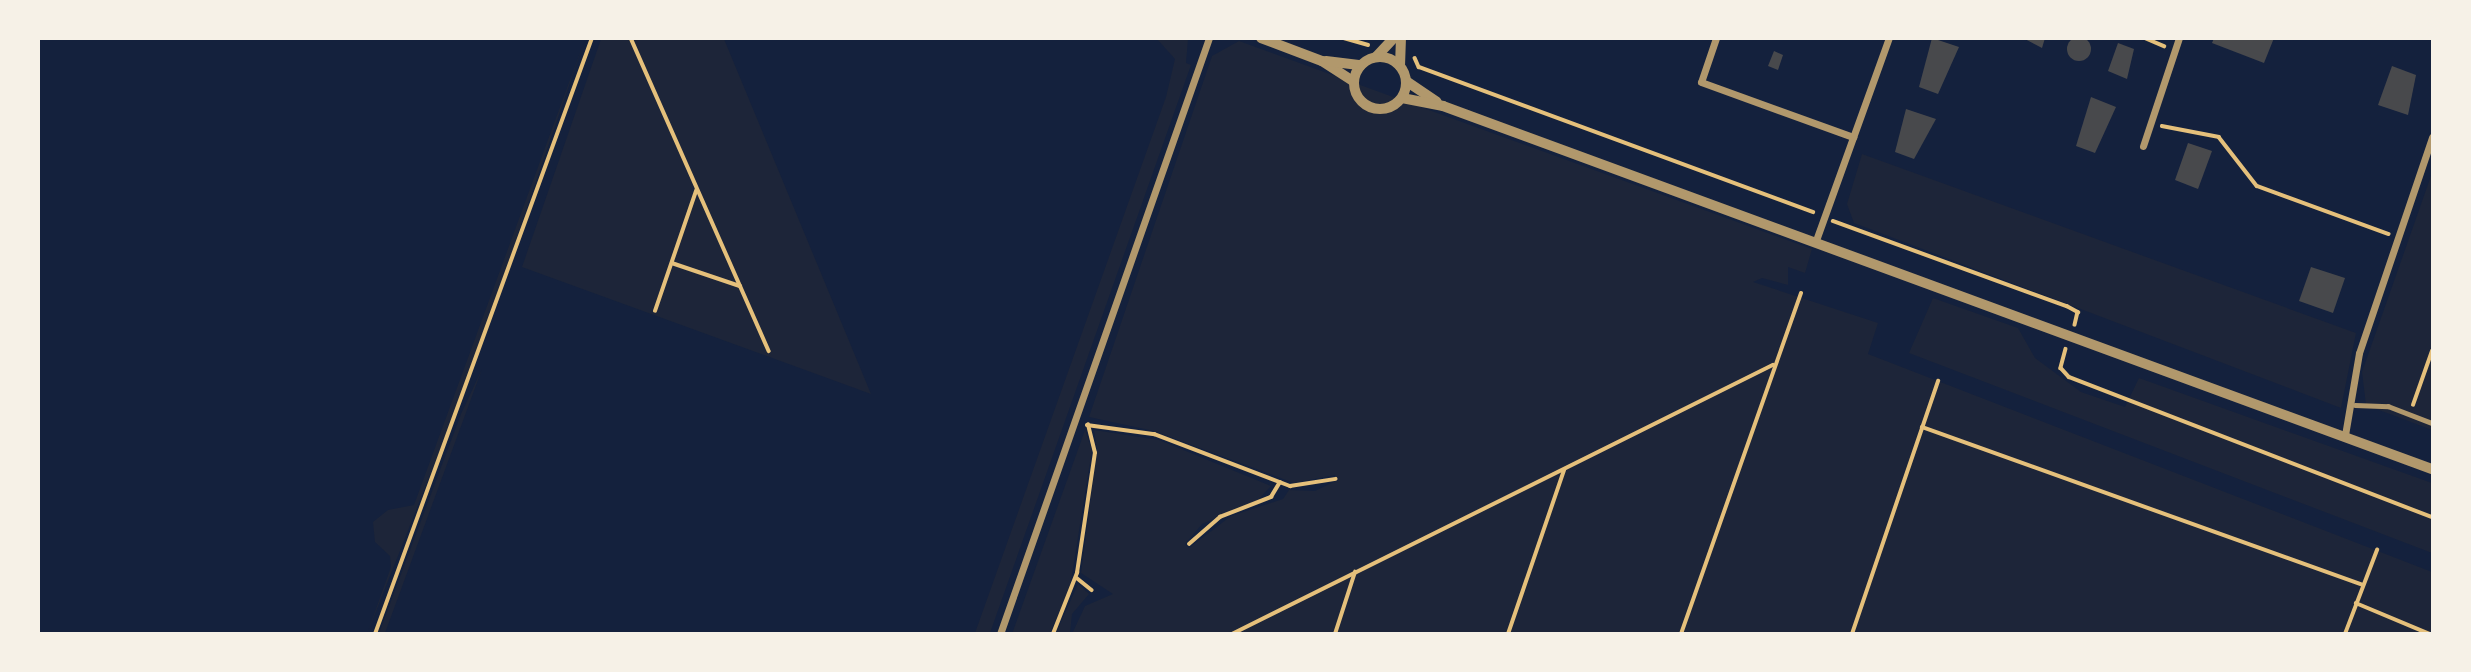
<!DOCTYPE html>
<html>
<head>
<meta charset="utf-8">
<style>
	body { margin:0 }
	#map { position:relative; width:2471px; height:672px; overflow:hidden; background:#14213d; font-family:Montserrat,sans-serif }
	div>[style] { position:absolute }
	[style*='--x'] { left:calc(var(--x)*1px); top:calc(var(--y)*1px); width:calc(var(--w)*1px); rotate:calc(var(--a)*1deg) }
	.green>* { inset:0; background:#1d2539 }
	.building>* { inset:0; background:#48494c }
	.round { border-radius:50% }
	.path>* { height:3.5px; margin:-1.75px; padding:0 1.75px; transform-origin:1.75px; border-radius:1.75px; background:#e5c07b }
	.service>* { height:4.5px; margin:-2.25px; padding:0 2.25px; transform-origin:2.25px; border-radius:2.25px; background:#b1986c }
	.minor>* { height:7px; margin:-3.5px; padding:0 3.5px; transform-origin:3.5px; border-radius:3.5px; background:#b1986c }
	.tertiary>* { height:10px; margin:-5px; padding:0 5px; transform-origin:5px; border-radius:5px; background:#b1986c }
	.tertiary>.ring { margin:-5px; padding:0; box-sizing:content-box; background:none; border:10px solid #b1986c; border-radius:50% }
	span { translate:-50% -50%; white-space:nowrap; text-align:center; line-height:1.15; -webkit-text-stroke:5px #f6f1e7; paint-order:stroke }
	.frame { position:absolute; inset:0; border:40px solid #f6f1e7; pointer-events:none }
</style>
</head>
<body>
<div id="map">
	<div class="green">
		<i style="clip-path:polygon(585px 39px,470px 374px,367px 634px,391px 567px,390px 556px,375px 542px,373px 522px,388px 510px,414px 505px)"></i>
		<i style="clip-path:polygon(601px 39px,724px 39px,871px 394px,522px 267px)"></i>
		<i style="clip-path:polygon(1157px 39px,1188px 39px,1186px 63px,1191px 65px,990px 633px,975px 633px,1166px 97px,1175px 59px)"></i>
		<i style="clip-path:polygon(1239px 41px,1812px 249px,1805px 273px,1788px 267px,1788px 285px,1762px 278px,1753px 282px,1878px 323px,1868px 354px,2432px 572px,2432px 634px,1072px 634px,1085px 606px,1113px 594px,1081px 573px,1097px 450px,1094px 430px,1159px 440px,1271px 486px,1258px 500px,1202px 524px,1185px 544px,1189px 548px,1231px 516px,1283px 499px,1289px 490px,1315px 491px,1338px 480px,1335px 475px,1294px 483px,1154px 431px,1089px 417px,1212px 56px)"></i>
		<i style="clip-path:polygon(1862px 154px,2356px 333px,2341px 408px,1854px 223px,1847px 204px)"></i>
		<i style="clip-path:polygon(2432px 173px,2432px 430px,2366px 405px,2362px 372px)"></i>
		<i style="clip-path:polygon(1933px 298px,2018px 328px,2035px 358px,2081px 392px,2125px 407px,2139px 378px,2432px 483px,2432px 553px,1909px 353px)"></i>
		<i style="clip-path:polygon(482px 369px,385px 633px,379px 633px,461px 414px)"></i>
		<i style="clip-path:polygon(1085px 430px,1092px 450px,1070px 587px,1050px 633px,1012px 634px)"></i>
		<i style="clip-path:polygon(1078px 584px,1089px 594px,1072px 614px,1070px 633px,1056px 633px)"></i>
	</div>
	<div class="building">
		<i class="round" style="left:2067px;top:37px;width:24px;height:24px"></i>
		<i style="clip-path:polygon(1932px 38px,1959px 47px,1938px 94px,1919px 87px)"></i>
		<i style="clip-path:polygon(2023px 38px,2045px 38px,2042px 48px)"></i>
		<i style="clip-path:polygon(2214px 38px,2274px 38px,2264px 63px,2212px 43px)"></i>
		<i style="clip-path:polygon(2118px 43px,2134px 49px,2127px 79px,2108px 71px)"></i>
		<i style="clip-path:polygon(1774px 51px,1783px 55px,1778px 70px,1768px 66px)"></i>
		<i style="clip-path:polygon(2392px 66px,2416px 75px,2408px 115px,2378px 105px)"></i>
		<i style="clip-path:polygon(2091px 97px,2116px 107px,2095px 153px,2076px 146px)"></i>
		<i style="clip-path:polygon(1906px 109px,1936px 119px,1914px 159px,1895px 152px)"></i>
		<i style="clip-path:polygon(2188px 143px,2212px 151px,2198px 189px,2175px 180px)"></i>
		<i style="clip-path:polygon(2311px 267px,2345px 278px,2333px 313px,2299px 301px)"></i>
	</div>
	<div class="path">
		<i style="--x:631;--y:38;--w:342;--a:66.2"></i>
		<i style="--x:1344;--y:38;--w:25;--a:16"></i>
		<i style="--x:2145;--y:38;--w:21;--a:23"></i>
		<i style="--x:1415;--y:58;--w:10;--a:66"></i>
		<i style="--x:1419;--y:67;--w:420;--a:20.2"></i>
		<i style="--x:2162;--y:126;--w:58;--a:10.9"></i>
		<i style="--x:2219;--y:137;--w:62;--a:52.2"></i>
		<i style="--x:2257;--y:186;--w:140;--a:20"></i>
		<i style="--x:1833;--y:221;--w:249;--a:20"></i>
		<i style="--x:2067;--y:306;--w:13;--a:29"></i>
		<i style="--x:2078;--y:312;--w:13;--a:103"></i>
		<i style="--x:672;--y:263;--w:72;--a:18.7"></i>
		<i style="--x:655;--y:311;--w:127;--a:-71.1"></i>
		<i style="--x:2066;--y:349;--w:20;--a:105"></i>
		<i style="--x:2061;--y:368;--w:12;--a:48"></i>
		<i style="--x:2069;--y:377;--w:389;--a:21.1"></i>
		<i style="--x:2413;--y:405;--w:57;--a:-70.6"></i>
		<i style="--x:1087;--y:425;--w:68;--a:7.7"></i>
		<i style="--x:1154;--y:434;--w:146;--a:20.9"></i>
		<i style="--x:1290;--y:486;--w:46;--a:-8.8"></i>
		<i style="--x:1922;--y:427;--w:468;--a:19.7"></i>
		<i style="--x:1189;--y:544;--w:41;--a:-41.1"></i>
		<i style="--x:1220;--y:517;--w:55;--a:-21.4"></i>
		<i style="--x:1271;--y:497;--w:17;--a:-59"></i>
		<i style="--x:1077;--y:578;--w:19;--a:39"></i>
		<i style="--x:2356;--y:603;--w:80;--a:22.7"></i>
		<i style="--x:375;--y:634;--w:634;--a:-69.99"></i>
		<i style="--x:1053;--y:634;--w:66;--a:-68.5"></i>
		<i style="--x:1077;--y:573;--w:121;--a:-81.5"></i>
		<i style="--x:1095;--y:453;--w:29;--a:-104"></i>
		<i style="--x:1232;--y:634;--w:604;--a:-26.44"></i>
		<i style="--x:1335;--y:634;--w:65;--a:-72.1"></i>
		<i style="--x:1508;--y:634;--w:173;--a:-71.1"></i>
		<i style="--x:1681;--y:634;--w:361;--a:-70.6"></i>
		<i style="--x:1852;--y:634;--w:267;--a:-71.2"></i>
		<i style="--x:2345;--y:634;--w:90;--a:-69.1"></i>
	</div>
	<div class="service">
		<i style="--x:2355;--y:405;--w:33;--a:2"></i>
		<i style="--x:2388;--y:406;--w:47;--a:21.1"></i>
	</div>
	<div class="minor">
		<i style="--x:1716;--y:38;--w:46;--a:108.8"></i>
		<i style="--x:1701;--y:82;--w:162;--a:19.9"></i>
		<i style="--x:2143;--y:146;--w:114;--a:-71.6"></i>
		<i style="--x:1815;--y:243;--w:218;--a:-70.2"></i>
		<i style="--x:2345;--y:435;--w:83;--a:-80.3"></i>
		<i style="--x:2359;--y:353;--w:228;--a:-71.3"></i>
		<i style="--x:1000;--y:634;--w:632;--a:-70.68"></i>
	</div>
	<div class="tertiary">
		<i style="--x:1261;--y:38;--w:65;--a:20.7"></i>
		<i style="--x:1322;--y:61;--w:37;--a:33"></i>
		<i class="ring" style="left:1354px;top:57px;width:42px;height:42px"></i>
		<i style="--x:1376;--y:57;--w:26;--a:-47"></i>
		<i style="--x:1326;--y:61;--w:35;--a:7"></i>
		<i style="--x:1400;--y:66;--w:28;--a:-88"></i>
		<i style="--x:1406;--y:81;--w:37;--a:34"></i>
		<i style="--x:1402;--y:98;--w:42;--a:11"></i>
		<i style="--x:1443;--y:106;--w:1054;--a:20.16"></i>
	</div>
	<div class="frame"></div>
</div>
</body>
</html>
